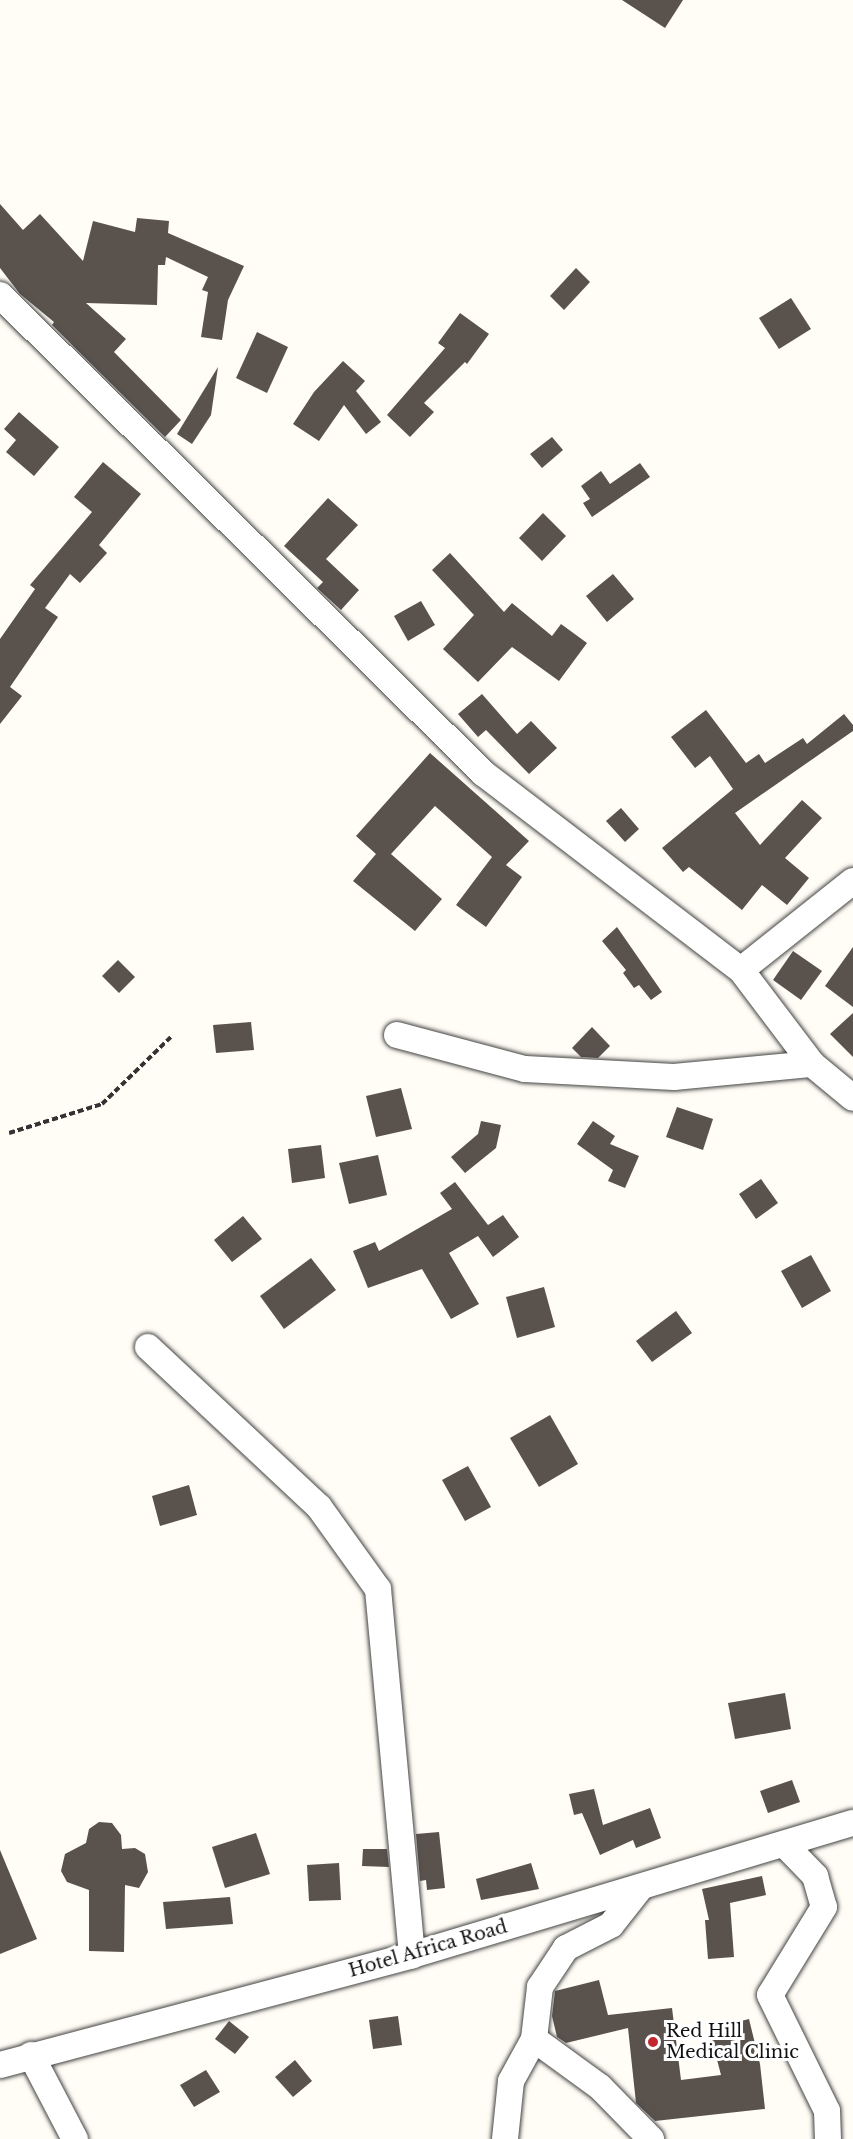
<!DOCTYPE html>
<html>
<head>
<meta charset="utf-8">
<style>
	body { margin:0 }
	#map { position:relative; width:853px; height:2139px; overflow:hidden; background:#fffdf5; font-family:"Libre Baskerville",serif }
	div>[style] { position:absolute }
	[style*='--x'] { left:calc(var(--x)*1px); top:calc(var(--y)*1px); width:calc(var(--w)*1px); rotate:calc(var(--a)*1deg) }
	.building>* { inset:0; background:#5a524d }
	.path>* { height:4px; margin-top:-2px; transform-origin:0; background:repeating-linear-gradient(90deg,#333 0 6px,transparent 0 9px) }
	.roads { filter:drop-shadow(0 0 2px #444) drop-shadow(0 0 2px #444) }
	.minor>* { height:26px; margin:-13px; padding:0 13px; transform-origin:13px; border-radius:13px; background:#fff }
	.dots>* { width:16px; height:16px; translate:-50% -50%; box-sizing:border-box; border:3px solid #fff; border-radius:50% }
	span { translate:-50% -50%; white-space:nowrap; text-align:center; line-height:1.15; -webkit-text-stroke:6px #fff; paint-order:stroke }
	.street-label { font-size:18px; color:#111 }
	.poi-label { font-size:18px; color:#111 }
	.left { translate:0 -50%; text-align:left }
</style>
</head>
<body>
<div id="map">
	<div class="building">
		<i style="clip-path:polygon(622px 0,683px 0,665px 28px)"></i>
		<i style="clip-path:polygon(0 204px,23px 230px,40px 214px,83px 261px,93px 221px,135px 232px,137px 218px,169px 221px,168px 233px,244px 266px,228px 300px,222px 340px,201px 337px,208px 292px,202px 290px,208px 277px,166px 257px,165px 265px,158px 265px,157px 305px,86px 303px,126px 339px,114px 352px,181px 420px,165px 437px,52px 325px,54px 322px,20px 294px,0 268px)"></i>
		<i style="clip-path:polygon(576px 268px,590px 282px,564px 310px,550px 296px)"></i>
		<i style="clip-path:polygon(791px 298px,811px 329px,779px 349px,759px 318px)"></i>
		<i style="clip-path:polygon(460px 313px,489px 334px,467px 364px,465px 362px,424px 403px,434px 412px,410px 437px,387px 415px,445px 348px,438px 343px)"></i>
		<i style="clip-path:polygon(257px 332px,288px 347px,267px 393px,236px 378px)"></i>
		<i style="clip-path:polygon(343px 361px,365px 381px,356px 391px,381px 422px,366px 434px,344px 405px,319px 441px,293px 424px,314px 392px)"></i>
		<i style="clip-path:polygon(218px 367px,211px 415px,192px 444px,177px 434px)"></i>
		<i style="clip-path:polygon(19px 412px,59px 447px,34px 476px,6px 452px,16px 440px,4px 429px)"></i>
		<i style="clip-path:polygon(552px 437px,563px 450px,542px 468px,530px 454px)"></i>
		<i style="clip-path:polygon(103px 462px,141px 494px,99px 545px,107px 553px,80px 583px,70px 574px,45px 608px,58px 617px,10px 687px,22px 696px,0 724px,0 639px,35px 589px,30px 585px,92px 512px,74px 497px)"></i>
		<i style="clip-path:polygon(640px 463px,650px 477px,592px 517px,583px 503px,590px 499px,581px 486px,601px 471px,610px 484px)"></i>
		<i style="clip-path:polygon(328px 498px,358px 525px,326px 559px,359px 590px,341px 610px,317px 588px,323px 582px,284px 546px)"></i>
		<i style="clip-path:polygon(543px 513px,566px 536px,542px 561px,519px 538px)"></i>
		<i style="clip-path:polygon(450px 553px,504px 612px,512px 603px,552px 636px,561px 624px,587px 643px,559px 681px,512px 647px,478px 682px,443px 649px,474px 615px,432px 570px)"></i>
		<i style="clip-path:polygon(613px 574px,634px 599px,607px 622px,586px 596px)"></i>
		<i style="clip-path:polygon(421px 601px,435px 625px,408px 641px,394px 616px)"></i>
		<i style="clip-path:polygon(482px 694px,517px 734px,531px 721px,557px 748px,529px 774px,486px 730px,478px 737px,458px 714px)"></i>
		<i style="clip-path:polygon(706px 710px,746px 763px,759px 754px,765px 763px,803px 738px,807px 744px,844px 714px,853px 725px,853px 731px,735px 813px,760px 845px,802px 800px,822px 818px,785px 858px,809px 878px,787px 905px,762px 885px,742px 910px,689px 867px,683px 872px,662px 848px,733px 789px,710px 756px,695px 768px,671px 737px)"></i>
		<i style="clip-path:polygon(430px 753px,529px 841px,506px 865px,522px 877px,486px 927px,456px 905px,492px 857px,435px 806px,391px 854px,442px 899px,415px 931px,353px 881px,376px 854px,356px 836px)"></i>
		<i style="clip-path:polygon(621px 808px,639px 829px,625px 842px,606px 821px)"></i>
		<i style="clip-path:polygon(617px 927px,662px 992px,651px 1000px,639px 985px,634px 988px,623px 973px,626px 970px,602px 941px)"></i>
		<i style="clip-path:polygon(853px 947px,853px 1007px,825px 986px)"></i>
		<i style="clip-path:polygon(793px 951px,822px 971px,801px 1000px,773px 980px)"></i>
		<i style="clip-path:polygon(118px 960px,135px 977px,119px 993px,102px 976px)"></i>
		<i style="clip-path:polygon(853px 1013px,853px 1057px,830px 1034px)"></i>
		<i style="clip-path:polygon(251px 1022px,254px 1050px,216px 1053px,213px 1025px)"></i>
		<i style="clip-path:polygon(592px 1027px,610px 1046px,598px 1058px,581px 1057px,572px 1048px)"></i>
		<i style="clip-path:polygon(401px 1088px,412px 1129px,376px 1137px,366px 1096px)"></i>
		<i style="clip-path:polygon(677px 1107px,713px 1119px,703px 1150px,666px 1137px)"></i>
		<i style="clip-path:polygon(481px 1121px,501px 1125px,496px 1148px,465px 1173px,451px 1157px,478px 1134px)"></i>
		<i style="clip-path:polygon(593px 1121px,615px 1136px,610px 1144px,639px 1156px,625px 1188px,608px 1181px,613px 1170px,577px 1144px)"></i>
		<i style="clip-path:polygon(321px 1145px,325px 1178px,292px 1183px,288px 1149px)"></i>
		<i style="clip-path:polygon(378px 1155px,387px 1195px,349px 1204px,339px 1163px)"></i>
		<i style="clip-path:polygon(761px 1179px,778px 1203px,756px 1219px,739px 1194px)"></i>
		<i style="clip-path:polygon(455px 1182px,488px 1225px,503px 1215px,519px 1237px,493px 1257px,478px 1236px,449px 1253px,479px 1304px,451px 1319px,422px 1269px,368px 1288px,353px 1251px,375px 1242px,379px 1251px,452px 1209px,440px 1193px)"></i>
		<i style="clip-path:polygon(243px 1216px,262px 1239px,232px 1262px,214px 1240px)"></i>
		<i style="clip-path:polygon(811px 1255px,831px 1291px,802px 1308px,781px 1271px)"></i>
		<i style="clip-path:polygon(311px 1258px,336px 1290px,284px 1329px,260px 1296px)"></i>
		<i style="clip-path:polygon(544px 1287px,555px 1327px,517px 1338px,506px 1297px)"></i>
		<i style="clip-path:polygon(676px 1311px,692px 1333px,652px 1362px,636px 1341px)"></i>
		<i style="clip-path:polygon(550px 1415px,578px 1464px,539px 1487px,510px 1438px)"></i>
		<i style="clip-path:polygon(468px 1466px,491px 1507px,465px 1521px,442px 1480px)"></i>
		<i style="clip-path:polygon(189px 1485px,197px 1515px,160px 1526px,152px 1496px)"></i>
		<i style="clip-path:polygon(785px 1693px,791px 1729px,735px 1739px,728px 1703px)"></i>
		<i style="clip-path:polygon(792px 1780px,800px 1802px,768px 1813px,760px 1791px)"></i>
		<i style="clip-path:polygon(594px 1789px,603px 1825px,650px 1808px,661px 1838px,636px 1848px,633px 1840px,600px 1855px,582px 1813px,574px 1815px,569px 1794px)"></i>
		<i style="clip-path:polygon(99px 1822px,112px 1823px,121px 1835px,122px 1849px,135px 1848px,145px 1854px,148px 1872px,139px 1888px,125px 1885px,124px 1952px,89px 1951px,89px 1890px,67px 1882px,61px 1871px,65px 1854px,86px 1843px,89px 1829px)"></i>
		<i style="clip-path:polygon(439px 1832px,445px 1888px,427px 1890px,426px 1880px,420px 1881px,416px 1834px)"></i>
		<i style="clip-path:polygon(256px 1833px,270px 1874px,225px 1888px,212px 1847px)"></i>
		<i style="clip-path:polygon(363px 1849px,387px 1849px,389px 1867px,362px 1866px)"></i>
		<i style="clip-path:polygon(0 1850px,37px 1939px,0 1954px)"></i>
		<i style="clip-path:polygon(339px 1863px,341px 1900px,309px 1901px,307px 1865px)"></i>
		<i style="clip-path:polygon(531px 1863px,539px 1889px,481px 1900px,476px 1879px)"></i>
		<i style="clip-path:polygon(762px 1876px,766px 1895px,730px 1903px,734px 1957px,708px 1959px,705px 1920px,709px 1920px,702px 1889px)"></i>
		<i style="clip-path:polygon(230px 1897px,233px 1924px,166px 1929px,163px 1902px)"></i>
		<i style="clip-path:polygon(599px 1980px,608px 2015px,672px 2008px,681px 2080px,721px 2075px,709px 2029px,749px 2019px,760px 2064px,765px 2109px,655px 2121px,636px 2103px,628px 2028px,566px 2043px,557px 2037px,552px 2016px,555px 1991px)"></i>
		<i style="clip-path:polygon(398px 2016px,402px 2045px,373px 2049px,369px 2020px)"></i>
		<i style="clip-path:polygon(229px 2021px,249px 2037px,235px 2054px,215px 2039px)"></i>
		<i style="clip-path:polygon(295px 2060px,312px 2081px,293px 2097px,275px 2077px)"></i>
		<i style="clip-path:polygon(206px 2070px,220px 2092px,194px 2107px,180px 2085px)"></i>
	</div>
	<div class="path">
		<i style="--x:9;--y:1133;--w:97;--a:-17.3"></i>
		<i style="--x:102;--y:1104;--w:98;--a:-44.2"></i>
	</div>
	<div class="roads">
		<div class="minor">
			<i style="--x:0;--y:295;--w:680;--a:44.7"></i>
			<i style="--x:483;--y:773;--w:325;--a:37.4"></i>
			<i style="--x:741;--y:970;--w:118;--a:52.9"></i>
			<i style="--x:812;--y:1064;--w:53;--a:39.7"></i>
			<i style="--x:741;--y:970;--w:143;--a:-38.5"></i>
			<i style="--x:397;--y:1035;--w:132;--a:14.9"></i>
			<i style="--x:525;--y:1069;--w:149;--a:3.1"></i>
			<i style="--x:674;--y:1077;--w:139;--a:-5.4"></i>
			<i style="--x:148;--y:1347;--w:234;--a:43.1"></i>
			<i style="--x:319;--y:1507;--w:101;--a:54.3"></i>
			<i style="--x:378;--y:1589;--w:368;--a:84.7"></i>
			<i style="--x:784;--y:1844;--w:45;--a:45.9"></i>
			<i style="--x:815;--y:1876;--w:32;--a:74"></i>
			<i style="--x:824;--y:1907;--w:103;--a:121.5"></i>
			<i style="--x:770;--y:1995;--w:129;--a:63.8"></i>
			<i style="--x:827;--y:2111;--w:28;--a:88"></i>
			<i style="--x:641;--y:1887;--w:48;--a:128.3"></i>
			<i style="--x:611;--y:1925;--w:51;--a:152.9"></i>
			<i style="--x:566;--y:1948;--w:47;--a:123.7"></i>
			<i style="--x:540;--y:1987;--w:52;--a:96.6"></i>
			<i style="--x:534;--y:2039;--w:82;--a:36"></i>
			<i style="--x:600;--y:2087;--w:73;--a:45.6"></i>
			<i style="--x:31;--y:2055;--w:95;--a:62.4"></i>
			<i style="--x:0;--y:2065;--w:426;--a:-14.9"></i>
			<i style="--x:412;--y:1955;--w:460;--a:-16.7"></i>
			<i style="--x:505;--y:2139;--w:58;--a:-84.1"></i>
			<i style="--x:511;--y:2081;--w:48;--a:-61.3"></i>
		</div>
	</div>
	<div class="dots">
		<i style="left:653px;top:2042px;background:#c4262e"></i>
	</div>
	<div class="street-label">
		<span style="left:428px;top:1949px;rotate:-16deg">Hotel Africa Road</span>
	</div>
	<div class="poi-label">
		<span class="left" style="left:666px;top:2042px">Red Hill<br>Medical Clinic</span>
	</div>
</div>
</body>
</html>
